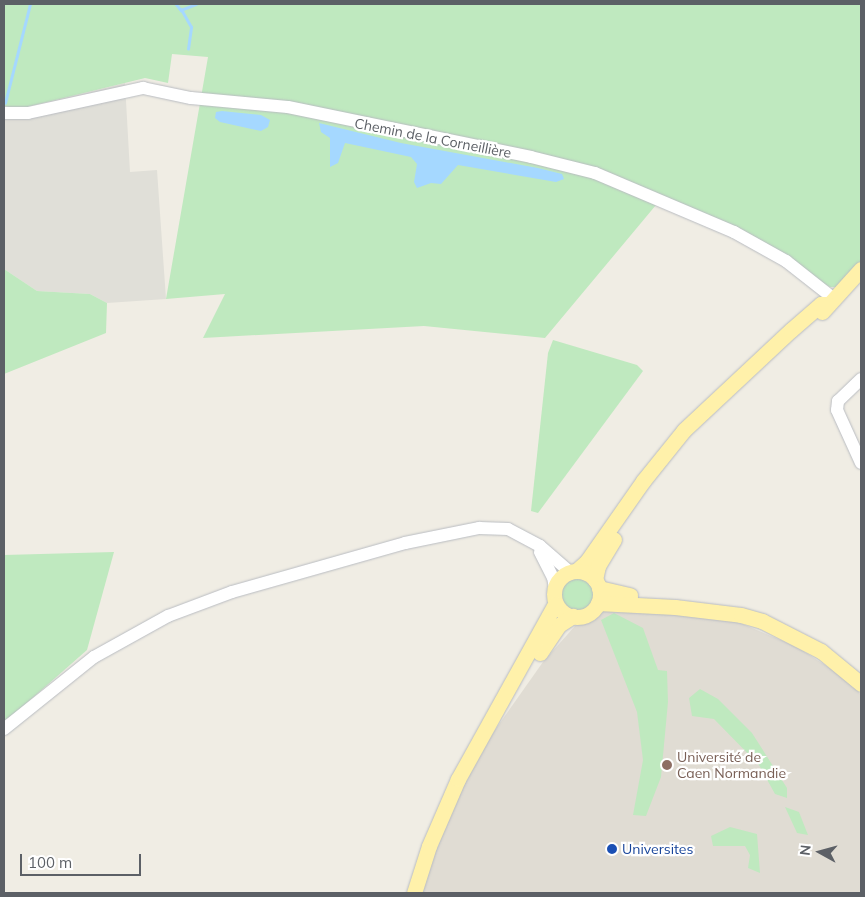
<!DOCTYPE html>
<html>
<head>
<meta charset="utf-8">
<style>
	body { margin:0 }
	#map { position:relative; width:865px; height:897px; overflow:hidden; background:#f0ede4; font-family:Mulish,sans-serif }
	div>[style] { position:absolute }
	[style*='--x'] { left:calc(var(--x)*1px); top:calc(var(--y)*1px); width:calc(var(--w)*1px); rotate:calc(var(--a)*1deg) }
	.industrial>* { inset:0; background:#e0dfd8 }
	.education>* { inset:0; background:#e0dcd3 }
	.green>* { inset:0; background:#bfe9bf }
	.round { border-radius:50% }
	.water>* { inset:0; background:#a5d8ff }
	.stream>* { height:2.5px; margin:-1.25px; padding:0 1.25px; transform-origin:1.25px; border-radius:1.25px; background:#a5d8ff }
	.roads { filter:drop-shadow(0 0 1px #b9bcc1) drop-shadow(0 0 1px #b9bcc1) }
	.minor>* { height:12px; margin:-6px; padding:0 6px; transform-origin:6px; border-radius:6px; background:#fff }
	.major>* { height:15px; margin:-7.5px; padding:0 7.5px; transform-origin:7.5px; border-radius:7.5px; background:#fff1aa }
	.major>.ring { margin:-7.5px; padding:0; box-sizing:content-box; background:none; border:15px solid #fff1aa; border-radius:50% }
	.dots>* { width:14px; height:14px; translate:-50% -50%; box-sizing:border-box; border:2px solid #fff; border-radius:50% }
	span { translate:-50% -50%; white-space:nowrap; text-align:center; line-height:1.15; -webkit-text-stroke:4.5px #fff; paint-order:stroke }
	.street-label { font-size:14px; color:#5c6066 }
	.education-label { font-size:14px; color:#785e54 }
	.left { translate:0 -50%; text-align:left }
	.transit-label { font-size:14px; color:#164399 }
	.frame { position:absolute; inset:0; border:5px solid #5c6066; pointer-events:none }
	.north { position:absolute; left:795px; top:827px; width:50px; height:50px; -webkit-text-stroke:4px #fff; paint-order:stroke; rotate:277deg; font-size:14px; font-weight:700; line-height:20px; text-align:center; color:#5c6066 }
	.north::after { content:''; display:block; margin:auto; width:18px; height:22px; background:#5c6066; clip-path:polygon(50% 0,100% 100%,50% 72%,0 100%) }
	.scale { position:absolute; left:20px; top:854px; width:121px; height:22px; box-sizing:border-box; border:2px solid #5c6066; border-top:0; padding-left:6px; font-size:15px; line-height:18px; white-space:nowrap; color:#5c6066; -webkit-text-stroke:4px #fff; paint-order:stroke }
</style>
</head>
<body>
<div id="map">
	<div class="industrial">
		<i style="clip-path:polygon(125px 83px,130px 172px,157px 170px,166px 299px,107px 303px,90px 294px,37px 291px,4px 269px,4px 107px,19px 109px)"></i>
	</div>
	<div class="education">
		<i style="clip-path:polygon(603px 610px,698px 614px,740px 623px,797px 647px,848px 680px,861px 695px,861px 893px,420px 893px,432px 846px,483px 747px,543px 662px,575px 626px)"></i>
	</div>
	<div class="green">
		<i style="clip-path:polygon(4px 4px,861px 4px,861px 265px,838px 287px,830px 287px,661px 199px,545px 338px,424px 326px,203px 338px,225px 294px,166px 299px,208px 57px,172px 54px,168px 83px,145px 78px,19px 109px,4px 106px)"></i>
		<i style="clip-path:polygon(4px 269px,37px 291px,90px 294px,107px 303px,106px 333px,4px 374px)"></i>
		<i style="clip-path:polygon(553px 340px,637px 365px,643px 371px,538px 513px,531px 511px,548px 353px)"></i>
		<i style="clip-path:polygon(114px 552px,87px 650px,4px 723px,4px 555px)"></i>
		<i class="round" style="left:558px;top:576px;width:36px;height:36px"></i>
		<i style="clip-path:polygon(614px 613px,643px 628px,658px 670px,667px 671px,668px 702px,661px 777px,646px 816px,633px 815px,643px 760px,637px 712px,601px 620px)"></i>
		<i style="clip-path:polygon(700px 689px,718px 699px,752px 733px,787px 788px,787px 798px,775px 794px,759px 765px,714px 719px,692px 716px,689px 698px)"></i>
		<i style="clip-path:polygon(785px 807px,799px 812px,808px 835px,797px 833px)"></i>
		<i style="clip-path:polygon(730px 827px,757px 834px,760px 873px,748px 868px,750px 855px,745px 846px,713px 846px,711px 836px)"></i>
	</div>
	<div class="water">
		<i style="clip-path:polygon(222px 111px,261px 115px,270px 120px,268px 127px,261px 131px,220px 122px,215px 118px,216px 112px)"></i>
		<i style="clip-path:polygon(319px 123px,401px 143px,538px 168px,562px 174px,564px 179px,556px 182px,458px 165px,441px 184px,431px 183px,417px 188px,414px 182px,417px 164px,411px 157px,345px 143px,338px 163px,330px 167px,330px 138px,321px 132px)"></i>
	</div>
	<div class="stream">
		<i style="--x:176;--y:4;--w:8;--a:50"></i>
		<i style="--x:188;--y:49;--w:22;--a:-82"></i>
		<i style="--x:191;--y:27;--w:20;--a:-120"></i>
		<i style="--x:181;--y:10;--w:16;--a:-22"></i>
		<i style="--x:5;--y:103;--w:102;--a:-75.8"></i>
	</div>
	<div class="roads">
		<div class="minor">
			<i style="--x:4;--y:113;--w:24;--a:0"></i>
			<i style="--x:28;--y:113;--w:118;--a:-12.3"></i>
			<i style="--x:143;--y:88;--w:49;--a:11.8"></i>
			<i style="--x:191;--y:98;--w:97;--a:5.3"></i>
			<i style="--x:288;--y:107;--w:248;--a:11.6"></i>
			<i style="--x:531;--y:157;--w:66;--a:14"></i>
			<i style="--x:595;--y:173;--w:151;--a:23"></i>
			<i style="--x:734;--y:232;--w:60;--a:29.1"></i>
			<i style="--x:786;--y:261;--w:60;--a:38.2"></i>
			<i style="--x:861;--y:379;--w:32;--a:136"></i>
			<i style="--x:838;--y:401;--w:9;--a:96"></i>
			<i style="--x:837;--y:410;--w:58;--a:65.6"></i>
			<i style="--x:540;--y:552;--w:28;--a:63"></i>
			<i style="--x:553;--y:577;--w:11;--a:80"></i>
			<i style="--x:4;--y:729;--w:115;--a:-38.7"></i>
			<i style="--x:94;--y:657;--w:85;--a:-29"></i>
			<i style="--x:168;--y:616;--w:68;--a:-20.6"></i>
			<i style="--x:232;--y:592;--w:180;--a:-15.8"></i>
			<i style="--x:405;--y:543;--w:76;--a:-11.5"></i>
			<i style="--x:479;--y:528;--w:29;--a:2"></i>
			<i style="--x:508;--y:529;--w:36;--a:28"></i>
			<i style="--x:540;--y:546;--w:40;--a:41"></i>
		</div>
		<div class="major">
			<i style="--x:822;--y:312;--w:58;--a:-47.8"></i>
			<i style="--x:576;--y:571;--w:15;--a:-42"></i>
			<i style="--x:587;--y:561;--w:98;--a:-55"></i>
			<i style="--x:643;--y:481;--w:65;--a:-51.2"></i>
			<i style="--x:684;--y:430;--w:146;--a:-43.1"></i>
			<i style="--x:791;--y:330;--w:40;--a:-41"></i>
			<i style="--x:821;--y:304;--w:6;--a:0"></i>
			<i class="ring" style="left:554px;top:571px;width:31px;height:31px"></i>
			<i style="--x:595;--y:580;--w:14;--a:-78"></i>
			<i style="--x:598;--y:566;--w:31;--a:-59"></i>
			<i style="--x:599;--y:588;--w:32;--a:13"></i>
			<i style="--x:598;--y:603;--w:77;--a:3"></i>
			<i style="--x:675;--y:607;--w:66;--a:6.9"></i>
			<i style="--x:741;--y:615;--w:22;--a:16"></i>
			<i style="--x:762;--y:621;--w:66;--a:27"></i>
			<i style="--x:821;--y:651;--w:52;--a:39.5"></i>
			<i style="--x:540;--y:653;--w:34;--a:-56"></i>
			<i style="--x:559;--y:625;--w:17;--a:-33"></i>
			<i style="--x:414;--y:893;--w:49;--a:-72.3"></i>
			<i style="--x:429;--y:846;--w:73;--a:-66.6"></i>
			<i style="--x:458;--y:779;--w:200;--a:-61"></i>
		</div>
	</div>
	<div class="dots">
		<i style="left:667px;top:765px;background:#8d6e63"></i>
		<i style="left:612px;top:849px;background:#1a4fb4"></i>
	</div>
	<div class="street-label">
		<span style="left:433px;top:138px;rotate:11deg">Chemin de la Corneillière</span>
	</div>
	<div class="education-label">
		<span class="left" style="left:677px;top:765px">Université de<br>Caen Normandie</span>
	</div>
	<div class="transit-label">
		<span class="left" style="left:622px;top:849px">Universites</span>
	</div>
	<div class="frame"></div>
	<div class="north">N</div>
	<div class="scale">100 m</div>
</div>
</body>
</html>
